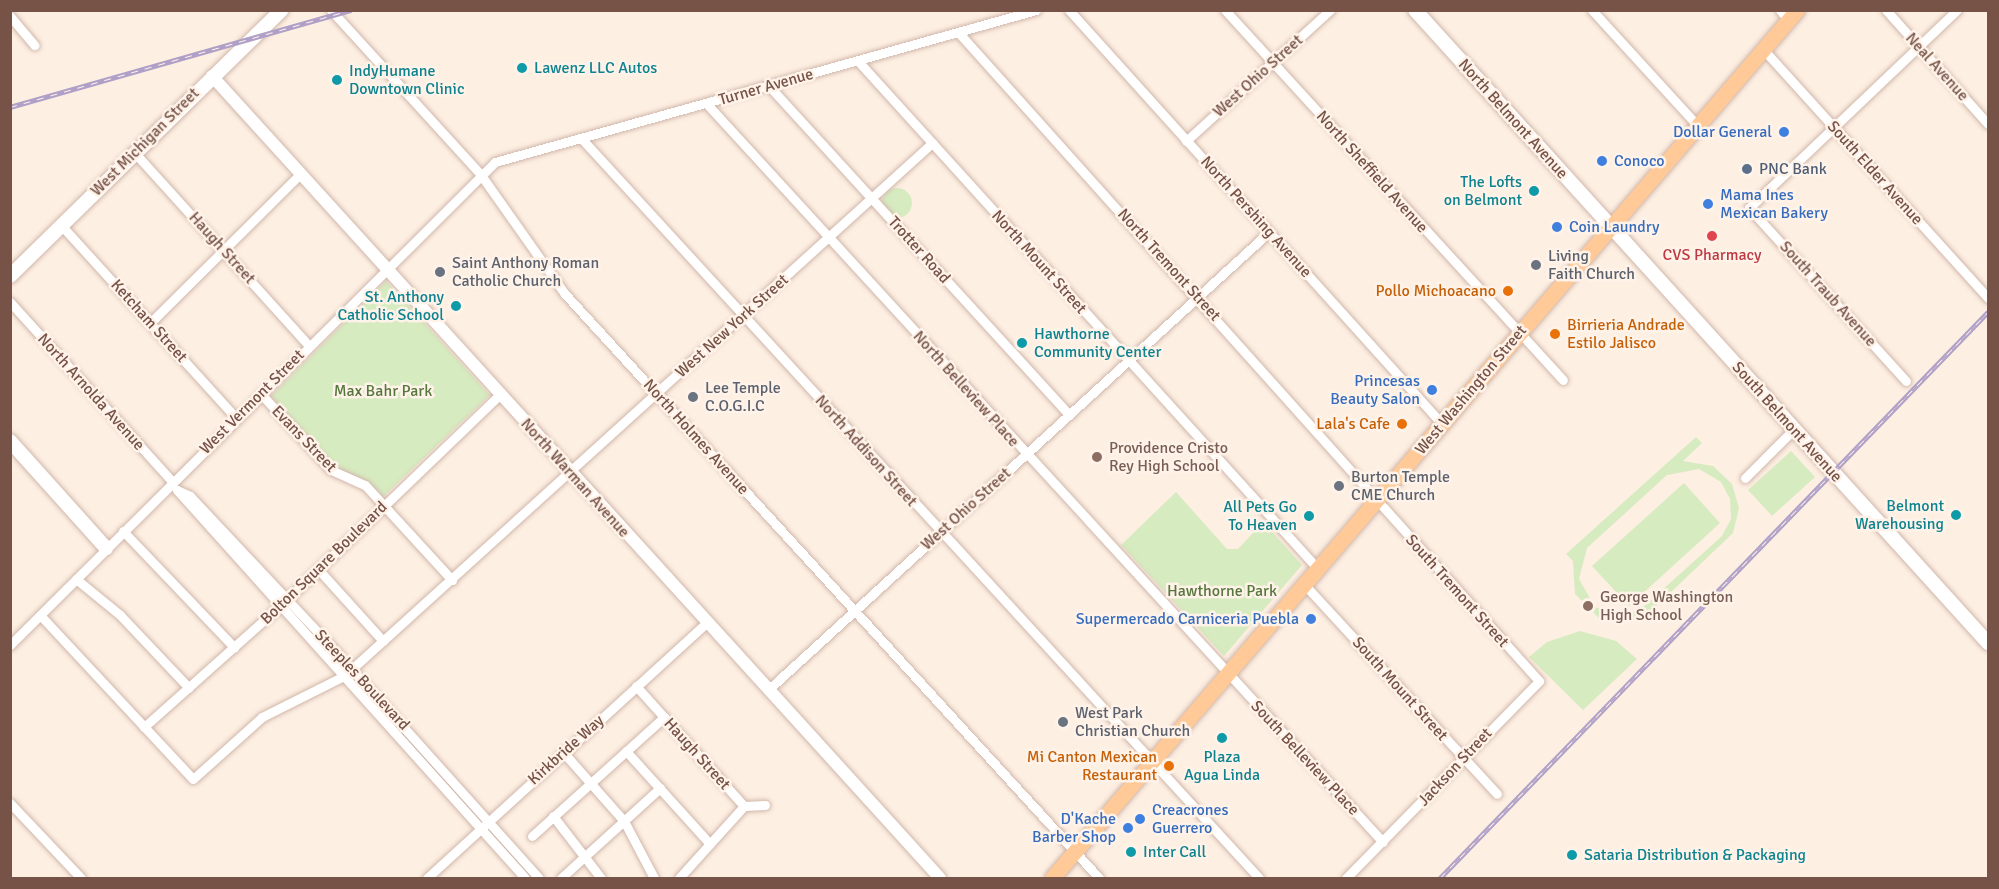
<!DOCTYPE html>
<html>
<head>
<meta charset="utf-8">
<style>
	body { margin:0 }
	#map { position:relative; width:1999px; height:889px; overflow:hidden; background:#fdefe2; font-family:Signika,sans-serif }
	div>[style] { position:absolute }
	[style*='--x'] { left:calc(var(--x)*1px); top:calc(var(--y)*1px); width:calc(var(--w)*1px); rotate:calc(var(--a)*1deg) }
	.green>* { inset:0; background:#d7ebc0 }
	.round { border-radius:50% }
	.roads { filter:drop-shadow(0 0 2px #d1b7ab) drop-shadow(0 0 2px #d1b7ab) }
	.minor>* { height:9px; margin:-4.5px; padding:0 4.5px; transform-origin:4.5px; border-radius:4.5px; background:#fff }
	.tertiary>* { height:12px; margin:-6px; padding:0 6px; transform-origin:6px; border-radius:6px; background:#fff }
	.secondary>* { height:14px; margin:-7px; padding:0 7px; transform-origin:7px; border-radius:7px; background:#fff }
	.primary>* { height:15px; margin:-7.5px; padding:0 7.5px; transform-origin:7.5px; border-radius:7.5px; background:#ffca97 }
	.rail>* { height:4.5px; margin-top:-2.25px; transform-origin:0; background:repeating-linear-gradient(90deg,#fff3e9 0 7px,#b0a0c7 0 14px); box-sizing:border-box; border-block:2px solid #b0a0c7 }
	.dots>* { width:16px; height:16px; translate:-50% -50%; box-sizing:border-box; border:3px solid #fff3e9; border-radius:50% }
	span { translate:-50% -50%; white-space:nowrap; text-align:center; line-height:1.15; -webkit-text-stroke:5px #fff3e9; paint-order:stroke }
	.street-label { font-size:16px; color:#765247 }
	.culture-label { font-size:16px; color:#0d838f }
	.left { translate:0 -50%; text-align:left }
	.right { translate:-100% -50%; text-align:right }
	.shop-label { font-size:16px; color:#366cbe }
	.service-label { font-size:16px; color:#4e5e75 }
	.health-label { font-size:16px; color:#be3a42 }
	.worship-label { font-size:16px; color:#5b616d }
	.food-label { font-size:16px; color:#c56008 }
	.park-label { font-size:16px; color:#55763c }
	.education-label { font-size:16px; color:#785e54 }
	.frame { position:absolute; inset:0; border:12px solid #765247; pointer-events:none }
</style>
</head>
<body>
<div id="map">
	<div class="green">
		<i class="round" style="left:882px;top:188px;width:30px;height:30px"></i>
		<i style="clip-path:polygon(386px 281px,490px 395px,383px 497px,369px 482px,338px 469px,271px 396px)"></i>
		<i style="clip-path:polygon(evenodd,1696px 437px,1702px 443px,1683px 461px,1713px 466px,1732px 484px,1739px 508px,1733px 533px,1648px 614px,1624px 622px,1599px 618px,1575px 594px,1573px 561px,1566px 554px,1696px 437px,1699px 469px,1721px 482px,1730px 499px,1731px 519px,1722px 536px,1639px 611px,1620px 615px,1595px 607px,1579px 579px,1587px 548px,1667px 475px,1699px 469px)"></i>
		<i style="clip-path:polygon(1791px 451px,1815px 477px,1772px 516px,1748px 490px)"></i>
		<i style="clip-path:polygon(1684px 483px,1720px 523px,1629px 606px,1592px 566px)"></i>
		<i style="clip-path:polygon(1176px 492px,1227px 549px,1238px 549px,1263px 522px,1302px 565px,1224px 656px,1121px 545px)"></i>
		<i style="clip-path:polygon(1580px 631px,1616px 641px,1637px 659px,1583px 710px,1529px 657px,1547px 642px)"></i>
	</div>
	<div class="roads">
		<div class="minor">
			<i style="--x:331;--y:10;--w:223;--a:47.7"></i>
			<i style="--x:481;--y:175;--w:146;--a:54.8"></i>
			<i style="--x:565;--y:294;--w:791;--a:47.56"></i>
			<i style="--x:1069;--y:10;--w:557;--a:47.98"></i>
			<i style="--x:1225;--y:10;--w:501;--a:47.59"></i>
			<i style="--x:1592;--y:10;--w:157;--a:47.6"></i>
			<i style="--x:1780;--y:10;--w:13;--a:51"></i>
			<i style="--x:1886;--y:10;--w:153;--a:48.2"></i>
			<i style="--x:10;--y:16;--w:38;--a:50"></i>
			<i style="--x:958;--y:32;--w:871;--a:48.16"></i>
			<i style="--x:1539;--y:681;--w:276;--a:134.4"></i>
			<i style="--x:1763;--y:49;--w:336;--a:47.9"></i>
			<i style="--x:858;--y:61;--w:685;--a:47.84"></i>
			<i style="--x:769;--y:86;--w:445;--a:47.6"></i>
			<i style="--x:706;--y:103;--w:1002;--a:47.51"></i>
			<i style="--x:581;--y:138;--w:1004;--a:47.5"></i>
			<i style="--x:1186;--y:141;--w:195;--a:-42.3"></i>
			<i style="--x:134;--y:152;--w:261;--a:47.9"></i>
			<i style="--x:61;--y:225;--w:261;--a:47.8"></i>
			<i style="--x:10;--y:302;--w:241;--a:47.9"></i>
			<i style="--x:150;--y:323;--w:211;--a:-44.8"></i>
			<i style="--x:1906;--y:381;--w:234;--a:-132.2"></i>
			<i style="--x:1749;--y:208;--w:287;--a:-43.6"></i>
			<i style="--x:261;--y:394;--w:103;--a:47.4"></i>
			<i style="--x:331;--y:470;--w:37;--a:24"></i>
			<i style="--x:365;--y:485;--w:129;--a:47.5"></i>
			<i style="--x:1745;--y:478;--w:69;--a:-45"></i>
			<i style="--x:177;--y:490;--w:14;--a:25"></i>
			<i style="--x:190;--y:496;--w:202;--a:46.8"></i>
			<i style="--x:328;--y:643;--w:316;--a:48.1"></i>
			<i style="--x:177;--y:490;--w:521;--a:48.11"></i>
			<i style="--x:123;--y:531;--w:161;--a:46.3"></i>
			<i style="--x:318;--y:569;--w:97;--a:47.9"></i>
			<i style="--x:76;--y:579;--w:57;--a:39.3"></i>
			<i style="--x:120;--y:615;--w:100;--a:46.6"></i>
			<i style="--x:1304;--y:584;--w:285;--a:47.4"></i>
			<i style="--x:40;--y:615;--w:224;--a:47"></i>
			<i style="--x:193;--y:779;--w:93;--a:-41.9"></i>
			<i style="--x:262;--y:717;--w:92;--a:-26.6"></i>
			<i style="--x:344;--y:676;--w:794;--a:-42.19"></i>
			<i style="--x:10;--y:645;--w:684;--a:-44.88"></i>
			<i style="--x:495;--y:162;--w:562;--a:-15.69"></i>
			<i style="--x:636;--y:686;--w:161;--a:48"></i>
			<i style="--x:744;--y:806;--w:21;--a:-3"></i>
			<i style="--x:769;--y:689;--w:677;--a:-42.43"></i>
			<i style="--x:144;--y:727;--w:182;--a:-41.7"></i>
			<i style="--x:280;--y:606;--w:306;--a:-43.9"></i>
			<i style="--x:626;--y:751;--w:125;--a:47.9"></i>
			<i style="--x:563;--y:752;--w:92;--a:48.5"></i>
			<i style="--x:624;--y:821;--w:64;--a:62.2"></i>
			<i style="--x:10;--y:803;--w:103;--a:46.6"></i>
			<i style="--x:553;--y:816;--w:78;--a:52.3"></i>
			<i style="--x:532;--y:836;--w:178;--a:-42"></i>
			<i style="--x:427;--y:878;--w:379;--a:-42.4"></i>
			<i style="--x:561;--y:878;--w:134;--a:-42.3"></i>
			<i style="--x:679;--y:878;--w:97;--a:-47.9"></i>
		</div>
		<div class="tertiary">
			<i style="--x:212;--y:76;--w:1083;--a:47.77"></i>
		</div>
		<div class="secondary">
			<i style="--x:1415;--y:10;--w:854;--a:47.85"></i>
			<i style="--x:10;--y:276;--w:380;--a:-44.4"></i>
			<i style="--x:10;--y:441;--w:144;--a:48.1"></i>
		</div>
		<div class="primary">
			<i style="--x:1052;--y:878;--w:1144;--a:-49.36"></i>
		</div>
	</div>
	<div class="rail">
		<i style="--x:10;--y:107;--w:355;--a:-15.9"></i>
		<i style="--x:1440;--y:878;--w:788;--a:-45.93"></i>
	</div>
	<div class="dots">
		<i style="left:522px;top:68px;background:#0f9aa8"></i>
		<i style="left:337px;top:80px;background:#0f9aa8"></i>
		<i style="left:1784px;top:132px;background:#3f7fe0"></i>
		<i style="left:1602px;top:161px;background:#3f7fe0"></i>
		<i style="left:1747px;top:169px;background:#5c6f8a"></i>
		<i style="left:1534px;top:191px;background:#0f9aa8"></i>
		<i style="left:1708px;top:204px;background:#3f7fe0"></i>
		<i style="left:1557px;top:227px;background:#3f7fe0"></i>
		<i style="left:1712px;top:236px;background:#e0444e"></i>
		<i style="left:1536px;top:265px;background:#6b7280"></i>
		<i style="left:440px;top:272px;background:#6b7280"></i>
		<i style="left:1508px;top:291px;background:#e8710a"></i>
		<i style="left:456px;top:306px;background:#0f9aa8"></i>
		<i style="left:1555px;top:334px;background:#e8710a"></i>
		<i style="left:1022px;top:343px;background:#0f9aa8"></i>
		<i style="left:1432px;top:390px;background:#3f7fe0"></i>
		<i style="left:693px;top:397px;background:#6b7280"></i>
		<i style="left:1402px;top:424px;background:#e8710a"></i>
		<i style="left:1097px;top:457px;background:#8d6e63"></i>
		<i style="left:1339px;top:486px;background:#6b7280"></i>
		<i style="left:1956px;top:515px;background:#0f9aa8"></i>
		<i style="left:1309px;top:516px;background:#0f9aa8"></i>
		<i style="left:1588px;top:606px;background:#8d6e63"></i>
		<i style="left:1311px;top:619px;background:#3f7fe0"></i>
		<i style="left:1063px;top:722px;background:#6b7280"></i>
		<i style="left:1222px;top:738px;background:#0f9aa8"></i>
		<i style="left:1169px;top:766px;background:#e8710a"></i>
		<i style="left:1140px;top:819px;background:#3f7fe0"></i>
		<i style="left:1128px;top:828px;background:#3f7fe0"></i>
		<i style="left:1131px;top:852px;background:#0f9aa8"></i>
		<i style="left:1572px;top:855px;background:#0f9aa8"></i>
	</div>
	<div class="street-label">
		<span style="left:1937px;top:67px;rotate:48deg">Neal Avenue</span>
		<span style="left:1258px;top:76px;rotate:-42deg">West Ohio Street</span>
		<span style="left:766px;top:87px;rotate:-16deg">Turner Avenue</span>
		<span style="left:1513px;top:119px;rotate:48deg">North Belmont Avenue</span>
		<span style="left:145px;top:142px;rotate:-45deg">West Michigan Street</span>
		<span style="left:1372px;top:172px;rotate:48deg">North Sheffield Avenue</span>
		<span style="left:1875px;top:173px;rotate:48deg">South Elder Avenue</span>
		<span style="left:1256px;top:217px;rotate:48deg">North Pershing Avenue</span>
		<span style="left:222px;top:248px;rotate:48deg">Haugh Street</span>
		<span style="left:919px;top:250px;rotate:48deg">Trotter Road</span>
		<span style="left:1039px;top:262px;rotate:48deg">North Mount Street</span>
		<span style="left:1169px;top:265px;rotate:48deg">North Tremont Street</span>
		<span style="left:1828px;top:294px;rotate:48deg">South Traub Avenue</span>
		<span style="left:149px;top:321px;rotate:48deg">Ketcham Street</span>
		<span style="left:732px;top:326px;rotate:-42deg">West New York Street</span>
		<span style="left:966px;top:389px;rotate:48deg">North Belleview Place</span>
		<span style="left:1471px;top:390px;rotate:-50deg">West Washington Street</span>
		<span style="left:91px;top:392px;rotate:48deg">North Arnolda Avenue</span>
		<span style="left:252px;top:402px;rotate:-45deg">West Vermont Street</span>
		<span style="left:1787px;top:422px;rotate:48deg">South Belmont Avenue</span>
		<span style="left:696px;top:437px;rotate:48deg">North Holmes Avenue</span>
		<span style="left:304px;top:439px;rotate:46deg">Evans Street</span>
		<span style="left:866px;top:451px;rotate:48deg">North Addison Street</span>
		<span style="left:575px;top:478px;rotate:48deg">North Warman Avenue</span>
		<span style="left:966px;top:509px;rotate:-42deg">West Ohio Street</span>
		<span style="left:324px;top:563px;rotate:-44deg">Bolton Square Boulevard</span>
		<span style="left:1457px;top:591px;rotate:48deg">South Tremont Street</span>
		<span style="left:362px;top:680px;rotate:47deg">Steeples Boulevard</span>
		<span style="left:1400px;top:689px;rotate:48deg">South Mount Street</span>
		<span style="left:566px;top:750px;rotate:-42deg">Kirkbride Way</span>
		<span style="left:697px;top:754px;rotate:48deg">Haugh Street</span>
		<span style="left:1305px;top:758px;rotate:47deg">South Belleview Place</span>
		<span style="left:1455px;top:767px;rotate:-47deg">Jackson Street</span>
	</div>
	<div class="culture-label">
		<span class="left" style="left:534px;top:68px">Lawenz LLC Autos</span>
		<span class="left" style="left:349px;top:80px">IndyHumane<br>Downtown Clinic</span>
		<span class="right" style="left:1522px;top:191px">The Lofts<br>on Belmont</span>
		<span class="right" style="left:444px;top:306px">St. Anthony<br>Catholic School</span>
		<span class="left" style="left:1034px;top:343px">Hawthorne<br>Community Center</span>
		<span class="right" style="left:1944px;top:515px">Belmont<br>Warehousing</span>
		<span class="right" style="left:1297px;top:516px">All Pets Go<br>To Heaven</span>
		<span style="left:1222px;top:766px">Plaza<br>Agua Linda</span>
		<span class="left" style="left:1143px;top:852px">Inter Call</span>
		<span class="left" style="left:1584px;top:855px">Sataria Distribution &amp; Packaging</span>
	</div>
	<div class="shop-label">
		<span class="right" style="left:1772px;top:132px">Dollar General</span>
		<span class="left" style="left:1614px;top:161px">Conoco</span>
		<span class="left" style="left:1720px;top:204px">Mama Ines<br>Mexican Bakery</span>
		<span class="left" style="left:1569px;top:227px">Coin Laundry</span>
		<span class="right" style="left:1420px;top:390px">Princesas<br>Beauty Salon</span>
		<span class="right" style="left:1299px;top:619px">Supermercado Carniceria Puebla</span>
		<span class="left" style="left:1152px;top:819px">Creacrones<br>Guerrero</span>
		<span class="right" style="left:1116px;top:828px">D'Kache<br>Barber Shop</span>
	</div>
	<div class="service-label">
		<span class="left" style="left:1759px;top:169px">PNC Bank</span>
	</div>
	<div class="health-label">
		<span style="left:1712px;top:255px">CVS Pharmacy</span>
	</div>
	<div class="worship-label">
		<span class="left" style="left:1548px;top:265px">Living<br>Faith Church</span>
		<span class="left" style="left:452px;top:272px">Saint Anthony Roman<br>Catholic Church</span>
		<span class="left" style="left:705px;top:397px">Lee Temple<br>C.O.G.I.C</span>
		<span class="left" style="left:1351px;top:486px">Burton Temple<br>CME Church</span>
		<span class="left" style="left:1075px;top:722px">West Park<br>Christian Church</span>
	</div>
	<div class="food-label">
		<span class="right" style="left:1496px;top:291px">Pollo Michoacano</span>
		<span class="left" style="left:1567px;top:334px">Birrieria Andrade<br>Estilo Jalisco</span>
		<span class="right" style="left:1390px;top:424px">Lala's Cafe</span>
		<span class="right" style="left:1157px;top:766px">Mi Canton Mexican<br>Restaurant</span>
	</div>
	<div class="park-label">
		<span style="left:383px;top:391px">Max Bahr Park</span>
		<span style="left:1222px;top:591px">Hawthorne Park</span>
	</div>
	<div class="education-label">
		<span class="left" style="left:1109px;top:457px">Providence Cristo<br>Rey High School</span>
		<span class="left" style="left:1600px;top:606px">George Washington<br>High School</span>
	</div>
	<div class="frame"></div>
</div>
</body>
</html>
